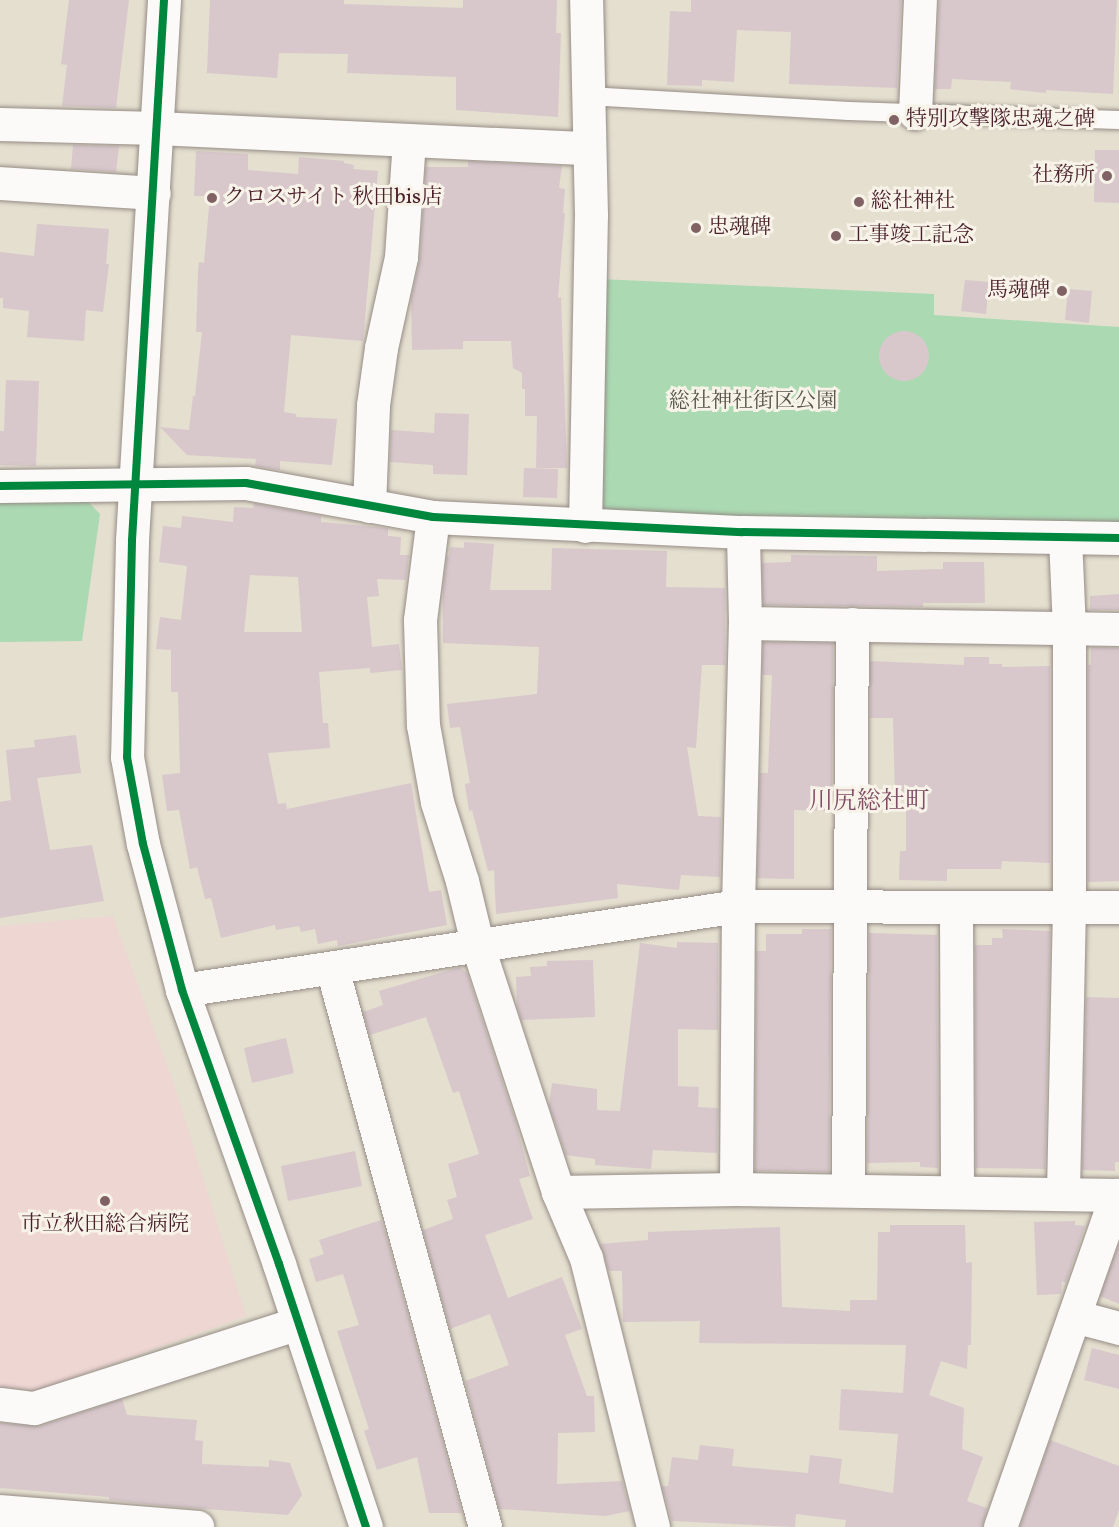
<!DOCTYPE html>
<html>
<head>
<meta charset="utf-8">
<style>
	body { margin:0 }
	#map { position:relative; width:1119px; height:1527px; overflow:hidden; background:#e4dfcf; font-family:Vollkorn,"Noto Serif JP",serif }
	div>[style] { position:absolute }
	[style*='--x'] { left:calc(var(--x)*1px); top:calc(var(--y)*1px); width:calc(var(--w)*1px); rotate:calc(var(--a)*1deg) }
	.built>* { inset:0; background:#eed6d3 }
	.green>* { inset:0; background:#aad9b2 }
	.building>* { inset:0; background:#d8c8cc }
	.round { border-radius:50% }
	.roads { filter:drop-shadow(0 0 2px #968c86) drop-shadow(0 0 2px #968c86) }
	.lane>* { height:18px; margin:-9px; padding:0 9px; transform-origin:9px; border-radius:9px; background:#fbfaf8 }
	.street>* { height:33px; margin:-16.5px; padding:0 16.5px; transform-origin:16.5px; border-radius:16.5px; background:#fbfaf8 }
	.secondary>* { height:33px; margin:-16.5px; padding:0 16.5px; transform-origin:16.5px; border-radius:16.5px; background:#fbfaf8 }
	.cycleway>* { height:8px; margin:-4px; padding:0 4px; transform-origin:4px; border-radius:4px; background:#00873e }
	.dots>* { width:16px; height:16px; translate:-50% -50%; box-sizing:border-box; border:3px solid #f7f3e8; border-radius:50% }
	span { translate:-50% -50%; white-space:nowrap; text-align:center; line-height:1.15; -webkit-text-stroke:6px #f7f3e8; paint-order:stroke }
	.poi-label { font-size:21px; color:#4a1f2b }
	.left { translate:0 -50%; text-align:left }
	.right { translate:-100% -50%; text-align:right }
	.park-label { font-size:21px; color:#58554c }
	.quarter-label { font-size:24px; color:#804c66 }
</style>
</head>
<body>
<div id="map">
	<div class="built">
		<i style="clip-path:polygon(113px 916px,175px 1087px,246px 1316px,36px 1391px,0 1387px,0 926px)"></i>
	</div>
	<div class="green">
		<i style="clip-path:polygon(599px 279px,934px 294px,934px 315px,1119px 327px,1119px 524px,747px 519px,596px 511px)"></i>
		<i style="clip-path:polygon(78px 491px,100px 514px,82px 641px,0 642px,0 494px)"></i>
	</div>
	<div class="building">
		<i style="clip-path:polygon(69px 0,129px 0,116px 108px,62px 106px,67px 65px,61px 64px)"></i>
		<i style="clip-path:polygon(210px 0,344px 0,344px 4px,463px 8px,463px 0,557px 0,556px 33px,561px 33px,558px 117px,456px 110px,456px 77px,347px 73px,348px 54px,279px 53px,277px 78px,207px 73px)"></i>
		<i style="clip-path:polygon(691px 0,901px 0,897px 88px,789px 84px,791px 32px,737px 30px,734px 82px,702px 80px,702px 86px,667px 85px,670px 11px,691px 12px)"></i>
		<i style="clip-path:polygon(939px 0,1117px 0,1113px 94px,1046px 90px,1046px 93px,1010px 89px,1011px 82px,952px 79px,951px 89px,935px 89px)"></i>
		<i style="clip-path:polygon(73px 145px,119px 146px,116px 172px,71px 169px)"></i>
		<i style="clip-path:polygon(1095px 150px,1119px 150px,1119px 203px,1094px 202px)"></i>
		<i style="clip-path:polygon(196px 151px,248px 154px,248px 170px,298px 174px,299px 157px,344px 161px,344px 163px,354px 165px,353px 169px,378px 171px,363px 341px,291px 335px,284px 412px,296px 414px,296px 417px,337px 419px,332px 465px,280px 461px,280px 470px,255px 466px,256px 459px,187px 455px,160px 427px,189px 430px,193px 396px,195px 396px,202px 332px,196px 332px,198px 271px,199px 262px,204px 263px,210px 196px,194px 196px)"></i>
		<i style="clip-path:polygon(468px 161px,562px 166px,559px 188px,565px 189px,563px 213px,565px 213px,558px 298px,561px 297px,567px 468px,536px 468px,537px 416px,525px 416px,525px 389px,522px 389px,522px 373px,513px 368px,511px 341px,463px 341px,463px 349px,412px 350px,411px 300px,420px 258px,426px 167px,468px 167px)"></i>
		<i style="clip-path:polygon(37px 224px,109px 229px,106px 264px,109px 264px,103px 312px,86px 310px,84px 341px,27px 337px,29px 311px,3px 308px,3px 298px,0 298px,0 252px,34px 256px)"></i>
		<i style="clip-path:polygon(965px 280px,989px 282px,986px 314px,961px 311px)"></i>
		<i style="clip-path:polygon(1068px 289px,1092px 291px,1089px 323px,1065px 320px)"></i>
		<i class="round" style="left:879px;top:331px;width:50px;height:50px"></i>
		<i style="clip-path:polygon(6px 380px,39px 381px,36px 466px,0 465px,0 431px,4px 431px)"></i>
		<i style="clip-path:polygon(435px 413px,469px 414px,467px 475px,433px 474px,433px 465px,390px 462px,391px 430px,434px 433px)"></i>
		<i style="clip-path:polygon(524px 468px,558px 469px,557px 498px,523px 497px)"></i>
		<i style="clip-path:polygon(evenodd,254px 503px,321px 516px,321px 522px,388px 528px,388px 536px,401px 537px,400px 555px,409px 555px,406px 580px,377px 579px,379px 596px,367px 597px,372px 647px,399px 644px,402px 670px,370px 673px,370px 668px,319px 672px,323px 723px,328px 723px,330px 748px,268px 753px,278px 804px,286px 803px,287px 809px,411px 783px,429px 892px,441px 890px,447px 925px,338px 946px,337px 940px,318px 944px,315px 929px,301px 932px,299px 926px,276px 930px,275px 925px,221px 938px,211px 898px,205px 899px,197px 867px,190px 869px,179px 810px,167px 811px,162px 775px,180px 773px,178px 692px,171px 692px,171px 650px,156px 649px,160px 617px,181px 620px,187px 566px,159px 562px,163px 526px,181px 528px,182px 516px,233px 522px,234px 507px,253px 508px,254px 503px,250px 575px,298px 577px,302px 632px,244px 632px,250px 575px)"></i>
		<i style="clip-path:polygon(464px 542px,494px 544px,490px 590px,551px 590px,552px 548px,667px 551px,666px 587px,725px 588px,725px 665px,702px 665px,696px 748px,687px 747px,698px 816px,721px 817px,720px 877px,681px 875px,679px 890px,617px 884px,618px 898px,496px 914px,494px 870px,488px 871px,472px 810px,469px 811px,465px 784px,470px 783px,460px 727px,450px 728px,447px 704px,537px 694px,539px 647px,443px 643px,443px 588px,447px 556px,449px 557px,450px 547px,464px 548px)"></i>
		<i style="clip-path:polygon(791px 555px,877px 556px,877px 571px,943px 569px,943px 562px,984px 562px,985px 603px,923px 603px,923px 607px,763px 605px,762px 563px,791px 562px)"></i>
		<i style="clip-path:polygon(1119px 594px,1119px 610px,1090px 610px,1090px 596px)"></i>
		<i style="clip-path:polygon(763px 642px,833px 643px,832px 811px,794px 810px,794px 879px,757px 878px,760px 773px,768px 773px,772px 675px,762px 675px)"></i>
		<i style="clip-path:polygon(1091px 647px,1119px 648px,1119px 881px,1088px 882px,1088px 665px,1091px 665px)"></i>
		<i style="clip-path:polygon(964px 657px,989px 657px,989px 664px,1002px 664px,1002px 667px,1050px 666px,1050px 863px,1002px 861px,1001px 869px,947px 869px,947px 881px,899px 880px,900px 851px,906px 851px,906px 798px,895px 798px,893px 718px,870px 718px,870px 661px,964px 665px)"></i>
		<i style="clip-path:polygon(76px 735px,81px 773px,37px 778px,50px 850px,92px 845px,104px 901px,0 918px,0 802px,11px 800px,6px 750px,35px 747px,34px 740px)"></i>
		<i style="clip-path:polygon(802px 929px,831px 929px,829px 1172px,755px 1171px,756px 951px,766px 951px,766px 934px,802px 934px)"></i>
		<i style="clip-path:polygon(1002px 929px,1050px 931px,1045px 1169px,976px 1168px,975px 945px,992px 945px,992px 938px,1003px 938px)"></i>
		<i style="clip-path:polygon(869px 933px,937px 935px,938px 1168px,920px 1167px,920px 1162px,867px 1163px)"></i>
		<i style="clip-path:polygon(677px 942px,718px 943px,718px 1030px,678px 1029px,678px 1086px,699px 1087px,698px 1107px,718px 1108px,717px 1153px,653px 1150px,651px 1169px,595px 1165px,595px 1159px,566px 1155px,549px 1105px,552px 1083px,597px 1089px,597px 1110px,620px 1111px,640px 943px,677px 948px)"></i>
		<i style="clip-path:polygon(593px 960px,595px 1017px,521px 1020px,517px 1005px,516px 977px,531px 976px,530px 967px,547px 966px,547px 961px)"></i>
		<i style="clip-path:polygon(460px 967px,467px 973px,514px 1117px,530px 1176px,519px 1179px,533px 1219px,485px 1235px,508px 1298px,562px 1277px,582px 1329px,565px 1335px,587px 1396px,594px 1396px,595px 1432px,558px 1433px,557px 1484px,622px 1481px,630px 1511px,605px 1516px,499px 1509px,465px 1381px,509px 1365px,490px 1314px,450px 1329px,423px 1230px,453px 1219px,447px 1200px,457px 1197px,448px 1164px,479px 1154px,459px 1091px,453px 1093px,426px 1017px,370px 1035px,363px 1012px,383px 1005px,379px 991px)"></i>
		<i style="clip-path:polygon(1086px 997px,1119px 998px,1119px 1162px,1115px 1162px,1115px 1171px,1082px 1170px)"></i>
		<i style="clip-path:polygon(286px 1038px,294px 1073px,252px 1083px,244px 1048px)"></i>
		<i style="clip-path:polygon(355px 1151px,362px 1186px,288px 1201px,281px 1166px)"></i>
		<i style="clip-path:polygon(381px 1220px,386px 1235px,462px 1513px,429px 1513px,417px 1457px,377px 1470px,364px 1431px,369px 1429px,337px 1331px,359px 1325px,343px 1274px,316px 1282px,309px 1259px,324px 1254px,319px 1240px)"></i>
		<i style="clip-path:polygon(1075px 1221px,1075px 1225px,1085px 1226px,1066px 1283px,1062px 1281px,1061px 1294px,1037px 1295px,1034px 1222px)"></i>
		<i style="clip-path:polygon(890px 1225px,965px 1225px,966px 1263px,972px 1262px,971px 1345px,968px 1345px,967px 1369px,941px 1361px,929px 1395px,964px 1408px,962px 1449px,983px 1457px,967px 1501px,987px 1508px,982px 1527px,845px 1527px,846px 1520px,796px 1514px,795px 1527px,672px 1521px,662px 1486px,668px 1486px,672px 1457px,698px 1460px,700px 1445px,734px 1449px,732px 1466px,808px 1473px,810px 1455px,842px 1459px,839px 1483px,893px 1493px,898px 1434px,839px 1430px,841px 1389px,903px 1393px,906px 1345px,699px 1343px,700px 1321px,623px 1322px,622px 1271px,609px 1271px,600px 1244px,648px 1240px,648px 1232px,780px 1227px,782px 1307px,850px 1311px,850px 1300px,877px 1300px,878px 1232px,890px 1232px)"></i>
		<i style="clip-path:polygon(1119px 1243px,1119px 1304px,1100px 1296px)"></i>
		<i style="clip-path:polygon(1092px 1348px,1119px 1355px,1119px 1389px,1084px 1380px)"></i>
		<i style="clip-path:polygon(122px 1399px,127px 1415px,197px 1420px,195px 1440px,203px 1441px,202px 1464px,269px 1467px,269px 1460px,290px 1463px,302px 1495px,288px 1515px,165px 1506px,109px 1500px,109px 1497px,0 1488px,0 1423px,40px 1426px)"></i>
		<i style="clip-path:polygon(1050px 1440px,1119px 1466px,1119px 1510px,1113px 1527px,1020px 1527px)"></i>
	</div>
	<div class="roads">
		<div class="lane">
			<i style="--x:588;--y:96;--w:261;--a:3.3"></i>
			<i style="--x:849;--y:111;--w:270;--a:1.9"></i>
		</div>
		<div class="street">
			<i style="--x:915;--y:113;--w:113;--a:-87.5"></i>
			<i style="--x:0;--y:124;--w:157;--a:1.5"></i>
			<i style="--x:157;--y:128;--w:431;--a:2.7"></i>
			<i style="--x:0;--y:183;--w:154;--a:3.7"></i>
			<i style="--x:0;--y:486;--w:246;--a:-0.7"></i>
			<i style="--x:246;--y:483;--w:190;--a:10.3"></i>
			<i style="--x:433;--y:517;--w:310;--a:2.8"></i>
			<i style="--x:743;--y:532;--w:376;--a:0.9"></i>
			<i style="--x:369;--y:506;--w:101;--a:-87.7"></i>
			<i style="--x:373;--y:405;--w:58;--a:-82"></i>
			<i style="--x:381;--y:348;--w:93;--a:-77.6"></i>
			<i style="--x:401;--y:257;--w:117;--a:-86.1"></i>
			<i style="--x:433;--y:517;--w:104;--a:97.2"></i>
			<i style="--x:420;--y:620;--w:105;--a:88.4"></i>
			<i style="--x:423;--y:725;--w:78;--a:79.7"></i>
			<i style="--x:437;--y:802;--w:83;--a:72.4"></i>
			<i style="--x:462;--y:881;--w:68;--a:76.4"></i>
			<i style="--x:478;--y:947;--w:258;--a:71.9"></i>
			<i style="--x:558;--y:1192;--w:72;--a:67"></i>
			<i style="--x:586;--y:1258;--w:277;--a:76"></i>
			<i style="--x:585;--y:526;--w:311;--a:-88.9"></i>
			<i style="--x:591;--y:215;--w:215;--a:-91.3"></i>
			<i style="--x:745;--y:623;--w:374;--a:0.9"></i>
			<i style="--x:956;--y:907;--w:284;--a:89.8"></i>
			<i style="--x:332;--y:968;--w:580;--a:74.69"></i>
			<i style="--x:182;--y:990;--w:562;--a:-8.59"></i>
			<i style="--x:738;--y:906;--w:381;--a:0.2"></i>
			<i style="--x:736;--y:1189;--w:283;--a:-89.6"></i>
			<i style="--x:738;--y:906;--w:283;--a:-88.6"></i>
			<i style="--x:745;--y:623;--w:91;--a:-91.3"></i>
			<i style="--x:848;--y:1190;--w:566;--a:-89.6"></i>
			<i style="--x:558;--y:1192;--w:178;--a:-1"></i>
			<i style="--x:736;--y:1189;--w:383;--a:0.9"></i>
			<i style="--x:1063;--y:1192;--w:286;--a:-88.8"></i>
			<i style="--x:1069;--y:906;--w:277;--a:-90"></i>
			<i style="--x:1069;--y:629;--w:92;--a:-92.5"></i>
			<i style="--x:1074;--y:1316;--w:47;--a:14.9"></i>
			<i style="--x:0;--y:1404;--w:34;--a:7"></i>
			<i style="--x:34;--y:1408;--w:277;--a:-17.8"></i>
			<i style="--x:0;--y:1511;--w:198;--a:4.6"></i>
			<i style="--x:1000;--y:1527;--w:352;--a:-70.7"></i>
		</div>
		<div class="secondary">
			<i style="--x:164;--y:0;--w:542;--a:93.39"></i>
			<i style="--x:132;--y:541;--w:216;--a:91.3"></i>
			<i style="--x:127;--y:757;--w:88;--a:79.6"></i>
			<i style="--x:143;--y:844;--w:151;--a:75"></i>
			<i style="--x:182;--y:990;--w:291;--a:70.5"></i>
			<i style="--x:279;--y:1264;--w:277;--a:71.7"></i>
		</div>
	</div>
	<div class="cycleway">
		<i style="--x:164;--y:0;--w:542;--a:93.39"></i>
		<i style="--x:132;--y:541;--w:216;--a:91.3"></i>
		<i style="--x:127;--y:757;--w:88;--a:79.6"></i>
		<i style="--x:143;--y:844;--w:151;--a:75"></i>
		<i style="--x:182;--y:990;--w:291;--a:70.5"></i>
		<i style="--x:279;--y:1264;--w:277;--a:71.7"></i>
		<i style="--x:0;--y:486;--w:246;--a:-0.7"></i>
		<i style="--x:246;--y:483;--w:190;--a:10.3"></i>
		<i style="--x:433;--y:517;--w:310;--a:2.8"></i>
		<i style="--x:743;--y:532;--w:376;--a:0.9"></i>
	</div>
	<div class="dots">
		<i style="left:894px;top:120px;background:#806264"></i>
		<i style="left:1107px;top:176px;background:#806264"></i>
		<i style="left:212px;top:198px;background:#806264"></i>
		<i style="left:859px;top:202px;background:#806264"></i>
		<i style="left:696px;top:228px;background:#806264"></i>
		<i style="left:836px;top:236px;background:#806264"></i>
		<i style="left:1062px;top:291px;background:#806264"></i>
		<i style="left:105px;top:1201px;background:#806264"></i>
	</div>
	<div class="poi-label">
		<span class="left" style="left:906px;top:120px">特別攻撃隊忠魂之碑</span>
		<span class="right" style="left:1095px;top:176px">社務所</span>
		<span class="left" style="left:224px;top:198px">クロスサイト 秋田bis店</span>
		<span class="left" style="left:871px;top:202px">総社神社</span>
		<span class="left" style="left:708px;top:228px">忠魂碑</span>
		<span class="left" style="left:848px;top:236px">工事竣工記念</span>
		<span class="right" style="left:1050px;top:291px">馬魂碑</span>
		<span style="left:105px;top:1225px">市立秋田総合病院</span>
	</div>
	<div class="park-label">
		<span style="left:753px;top:402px">総社神社街区公園</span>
	</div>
	<div class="quarter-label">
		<span style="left:869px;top:803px">川尻総社町</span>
	</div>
</div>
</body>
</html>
